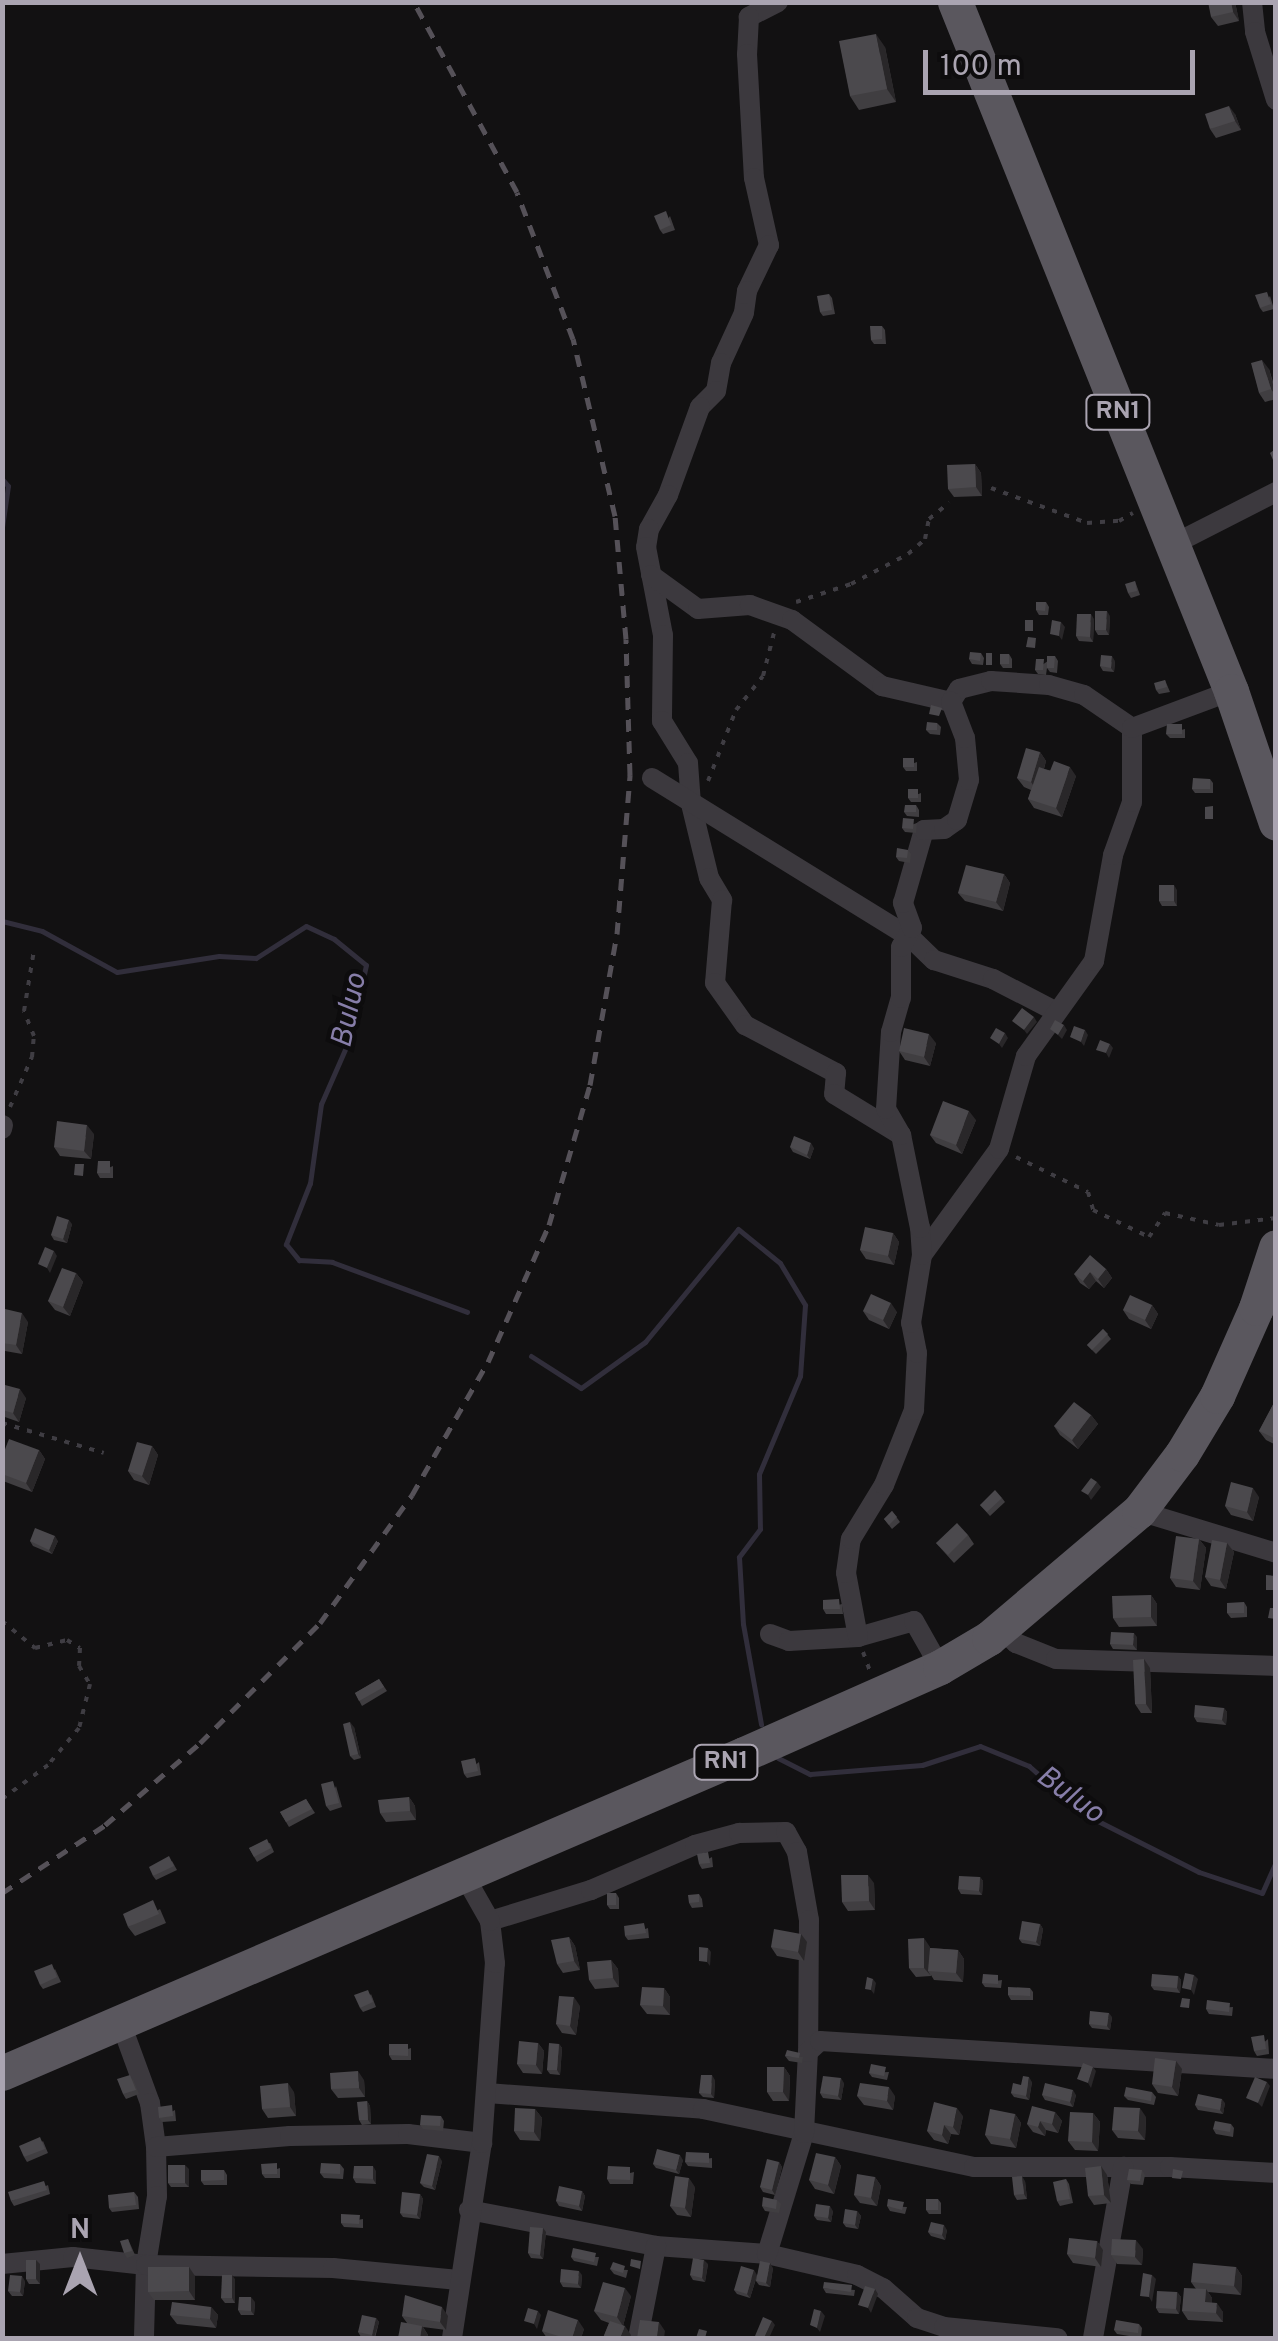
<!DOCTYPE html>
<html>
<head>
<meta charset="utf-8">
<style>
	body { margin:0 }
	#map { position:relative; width:1278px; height:2341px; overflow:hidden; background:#121112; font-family:Overpass,sans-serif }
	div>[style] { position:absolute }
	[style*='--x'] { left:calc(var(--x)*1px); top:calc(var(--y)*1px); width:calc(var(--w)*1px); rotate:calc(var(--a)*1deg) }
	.stream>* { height:5px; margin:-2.5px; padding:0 2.5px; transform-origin:2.5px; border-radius:2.5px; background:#312e3b }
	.path>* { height:4px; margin-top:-2px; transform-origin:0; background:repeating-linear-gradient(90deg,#3f3d43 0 5px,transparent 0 13px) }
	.minor>* { height:20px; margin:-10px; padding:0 10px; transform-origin:10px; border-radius:10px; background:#3c393e }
	.trunk>* { height:35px; margin:-17.5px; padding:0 17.5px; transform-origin:17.5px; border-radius:17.5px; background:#5a575e }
	.rail>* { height:5px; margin-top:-2.5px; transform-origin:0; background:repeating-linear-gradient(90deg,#555158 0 12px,transparent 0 22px) }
	.wall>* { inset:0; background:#403e41 }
	.shaded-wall>* { inset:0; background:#292729 }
	.building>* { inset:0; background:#4b494d }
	span { translate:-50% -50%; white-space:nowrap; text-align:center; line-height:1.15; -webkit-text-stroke:9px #0d0c0d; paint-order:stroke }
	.shield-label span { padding:2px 8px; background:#0d0c0d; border:2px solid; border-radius:8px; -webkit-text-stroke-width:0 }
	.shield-label { font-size:25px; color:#aaa4b1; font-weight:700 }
	.water-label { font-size:30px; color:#877ea9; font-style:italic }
	.frame { position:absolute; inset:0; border:5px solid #aaa4b1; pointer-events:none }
	.north { position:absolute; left:30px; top:2211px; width:100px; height:100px; -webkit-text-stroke:8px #0d0c0d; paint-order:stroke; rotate:0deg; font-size:28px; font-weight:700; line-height:40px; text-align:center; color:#aaa4b1 }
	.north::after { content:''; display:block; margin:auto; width:35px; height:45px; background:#aaa4b1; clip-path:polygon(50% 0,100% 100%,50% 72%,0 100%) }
	.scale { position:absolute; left:923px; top:50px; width:272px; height:45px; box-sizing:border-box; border:5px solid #aaa4b1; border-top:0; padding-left:12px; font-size:30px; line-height:35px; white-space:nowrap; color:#aaa4b1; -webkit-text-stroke:8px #0d0c0d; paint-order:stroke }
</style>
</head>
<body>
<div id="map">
	<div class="stream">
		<i style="--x:2;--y:479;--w:9;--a:49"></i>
		<i style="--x:8;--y:486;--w:41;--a:98.3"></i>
		<i style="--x:2;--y:921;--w:41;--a:14"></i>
		<i style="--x:42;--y:931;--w:85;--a:28.7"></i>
		<i style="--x:117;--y:972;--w:103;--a:-8.9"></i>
		<i style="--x:219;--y:956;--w:37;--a:3"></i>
		<i style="--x:256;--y:958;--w:59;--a:-32.6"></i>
		<i style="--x:306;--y:926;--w:31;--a:25"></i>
		<i style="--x:334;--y:939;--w:41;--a:39.1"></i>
		<i style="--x:366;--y:965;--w:75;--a:102.4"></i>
		<i style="--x:350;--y:1038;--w:72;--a:113.7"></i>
		<i style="--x:321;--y:1104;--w:80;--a:97.9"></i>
		<i style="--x:310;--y:1183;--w:66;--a:111.5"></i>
		<i style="--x:286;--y:1244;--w:21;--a:51"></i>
		<i style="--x:299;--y:1260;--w:33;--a:3"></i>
		<i style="--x:332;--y:1262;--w:144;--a:20.3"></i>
		<i style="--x:531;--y:1356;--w:59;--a:32.6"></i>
		<i style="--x:581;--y:1388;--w:79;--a:-35.7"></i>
		<i style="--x:645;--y:1342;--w:146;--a:-50.5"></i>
		<i style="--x:738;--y:1229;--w:54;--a:39"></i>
		<i style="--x:780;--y:1263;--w:49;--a:59.2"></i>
		<i style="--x:805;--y:1305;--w:71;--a:94"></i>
		<i style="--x:800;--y:1376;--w:106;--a:112.7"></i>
		<i style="--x:759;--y:1474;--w:55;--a:89"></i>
		<i style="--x:760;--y:1529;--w:35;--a:127"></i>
		<i style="--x:739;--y:1557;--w:67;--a:86.6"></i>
		<i style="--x:743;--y:1624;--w:102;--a:79.8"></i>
		<i style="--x:778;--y:1758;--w:36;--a:27"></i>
		<i style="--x:810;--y:1774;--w:112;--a:-4.6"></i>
		<i style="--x:922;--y:1765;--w:61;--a:-18.1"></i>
		<i style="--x:980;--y:1746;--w:53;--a:22.2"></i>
		<i style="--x:1029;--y:1766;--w:71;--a:41.6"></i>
		<i style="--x:1082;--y:1813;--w:131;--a:26.8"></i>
		<i style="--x:1199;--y:1872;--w:66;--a:18.4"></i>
		<i style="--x:1262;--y:1893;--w:34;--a:-66"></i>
	</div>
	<div class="path">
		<i style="--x:991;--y:488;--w:102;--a:20"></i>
		<i style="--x:1087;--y:523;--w:32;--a:-4"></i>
		<i style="--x:1119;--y:521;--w:16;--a:-30"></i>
		<i style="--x:796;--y:602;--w:58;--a:-18.1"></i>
		<i style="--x:851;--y:584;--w:64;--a:-27.8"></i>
		<i style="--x:908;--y:554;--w:23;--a:-41"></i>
		<i style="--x:925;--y:539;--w:20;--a:-79"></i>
		<i style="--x:929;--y:519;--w:26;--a:-39"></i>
		<i style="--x:708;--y:781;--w:76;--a:-68.5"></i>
		<i style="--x:736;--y:710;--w:43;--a:-51.5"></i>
		<i style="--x:763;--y:676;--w:44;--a:-75.7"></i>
		<i style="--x:10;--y:1107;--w:55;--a:-66.3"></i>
		<i style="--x:32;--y:1057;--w:21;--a:-85"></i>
		<i style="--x:34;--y:1036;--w:27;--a:-112"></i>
		<i style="--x:24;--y:1011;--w:62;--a:-80.7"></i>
		<i style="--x:1016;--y:1157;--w:80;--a:25.9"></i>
		<i style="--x:1088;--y:1192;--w:19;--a:74"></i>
		<i style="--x:1093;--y:1210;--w:62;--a:25.7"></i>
		<i style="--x:1149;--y:1237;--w:29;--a:-56"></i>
		<i style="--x:1165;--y:1213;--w:55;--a:12.5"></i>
		<i style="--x:1219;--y:1225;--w:57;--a:-7"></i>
		<i style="--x:2;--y:1423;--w:106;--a:16.4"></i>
		<i style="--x:2;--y:1621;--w:43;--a:39.3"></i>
		<i style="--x:35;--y:1648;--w:33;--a:-14"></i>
		<i style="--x:67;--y:1640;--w:15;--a:32"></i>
		<i style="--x:80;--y:1648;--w:18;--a:93"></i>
		<i style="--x:79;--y:1666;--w:21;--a:59"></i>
		<i style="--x:90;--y:1684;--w:45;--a:104"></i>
		<i style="--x:79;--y:1728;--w:48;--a:130"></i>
		<i style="--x:48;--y:1765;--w:57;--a:143.5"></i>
		<i style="--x:863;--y:1652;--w:20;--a:70"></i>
	</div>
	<div class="minor">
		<i style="--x:778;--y:2;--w:33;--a:153"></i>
		<i style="--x:749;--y:17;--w:37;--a:93"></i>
		<i style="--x:747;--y:54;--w:124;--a:86.8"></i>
		<i style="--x:754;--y:178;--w:69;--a:77.4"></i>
		<i style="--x:769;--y:245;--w:51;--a:115.6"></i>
		<i style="--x:747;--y:291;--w:22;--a:98"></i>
		<i style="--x:744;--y:313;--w:55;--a:114.7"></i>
		<i style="--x:721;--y:363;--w:28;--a:100"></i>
		<i style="--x:716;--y:391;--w:23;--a:135"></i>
		<i style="--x:700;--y:407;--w:94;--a:110"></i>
		<i style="--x:668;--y:495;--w:39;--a:119"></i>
		<i style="--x:649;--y:529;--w:18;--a:99"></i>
		<i style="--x:646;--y:547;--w:90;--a:79.1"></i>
		<i style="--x:663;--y:635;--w:86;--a:90.7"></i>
		<i style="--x:662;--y:721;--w:49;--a:58.2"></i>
		<i style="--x:688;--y:763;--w:41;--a:85.8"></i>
		<i style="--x:691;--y:804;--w:76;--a:76.3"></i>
		<i style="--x:709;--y:878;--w:26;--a:59"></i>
		<i style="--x:722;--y:900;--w:83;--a:94.8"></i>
		<i style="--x:715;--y:983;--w:52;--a:54.5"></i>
		<i style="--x:745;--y:1025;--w:103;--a:27.8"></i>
		<i style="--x:836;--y:1073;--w:21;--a:95"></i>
		<i style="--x:834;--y:1094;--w:79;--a:31.5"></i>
		<i style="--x:1252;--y:2;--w:30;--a:84"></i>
		<i style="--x:1255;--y:32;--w:71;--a:72.8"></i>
		<i style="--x:1172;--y:545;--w:117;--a:-27"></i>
		<i style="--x:651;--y:575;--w:58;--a:35.9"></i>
		<i style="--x:698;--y:609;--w:52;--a:-4.4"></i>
		<i style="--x:750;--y:605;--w:45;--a:19.7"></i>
		<i style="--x:792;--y:620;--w:112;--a:36.3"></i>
		<i style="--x:882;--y:686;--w:71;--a:13.1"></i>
		<i style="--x:951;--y:702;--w:15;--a:-58"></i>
		<i style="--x:959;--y:689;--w:33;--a:-14"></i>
		<i style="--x:991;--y:681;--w:58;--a:3.9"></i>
		<i style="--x:1049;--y:685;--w:36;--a:16"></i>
		<i style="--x:1084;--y:695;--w:58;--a:34.5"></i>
		<i style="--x:652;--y:778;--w:304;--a:31.7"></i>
		<i style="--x:911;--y:938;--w:32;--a:44"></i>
		<i style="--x:934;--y:960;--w:62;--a:17.9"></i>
		<i style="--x:993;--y:979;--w:72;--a:27.3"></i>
		<i style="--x:2;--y:1129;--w:4;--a:-76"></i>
		<i style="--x:922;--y:1255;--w:131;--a:-54"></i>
		<i style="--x:999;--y:1149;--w:97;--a:-73.8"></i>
		<i style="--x:1026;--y:1056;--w:117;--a:-54.4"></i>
		<i style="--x:1094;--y:961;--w:108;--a:-79.8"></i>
		<i style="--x:1113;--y:855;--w:56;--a:-70.3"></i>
		<i style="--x:1132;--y:802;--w:74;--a:-90"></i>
		<i style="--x:1132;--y:728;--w:106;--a:-20.5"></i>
		<i style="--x:1139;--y:1511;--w:143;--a:17"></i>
		<i style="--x:1001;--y:1629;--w:21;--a:43"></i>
		<i style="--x:1016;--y:1643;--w:43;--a:21.8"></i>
		<i style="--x:1056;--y:1659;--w:220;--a:1.8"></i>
		<i style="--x:770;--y:1634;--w:20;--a:20"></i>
		<i style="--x:789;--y:1641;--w:69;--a:-3.3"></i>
		<i style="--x:858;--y:1637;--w:58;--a:-15.9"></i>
		<i style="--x:914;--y:1621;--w:53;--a:60.5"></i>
		<i style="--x:858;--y:1637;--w:65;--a:-100.6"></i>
		<i style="--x:846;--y:1573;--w:34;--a:-82"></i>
		<i style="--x:851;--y:1539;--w:63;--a:-58.6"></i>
		<i style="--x:884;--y:1485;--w:81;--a:-68.2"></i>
		<i style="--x:914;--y:1410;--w:57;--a:-87"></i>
		<i style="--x:917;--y:1353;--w:31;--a:-101"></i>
		<i style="--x:911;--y:1323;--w:69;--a:-80.8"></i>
		<i style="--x:922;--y:1255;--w:27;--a:-94"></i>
		<i style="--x:920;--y:1228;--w:95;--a:-101.5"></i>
		<i style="--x:901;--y:1135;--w:30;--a:-120"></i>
		<i style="--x:886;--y:1109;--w:77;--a:-86.3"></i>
		<i style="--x:891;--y:1032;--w:35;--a:-74"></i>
		<i style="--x:901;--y:998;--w:51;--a:-90"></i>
		<i style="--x:901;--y:947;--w:22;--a:-60"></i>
		<i style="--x:912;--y:928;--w:27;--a:-110"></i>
		<i style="--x:903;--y:903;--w:76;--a:-74"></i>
		<i style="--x:924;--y:830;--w:20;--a:-3"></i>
		<i style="--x:944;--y:829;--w:16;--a:-35"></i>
		<i style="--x:957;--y:820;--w:42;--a:-73.3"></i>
		<i style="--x:969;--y:780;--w:42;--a:-95.4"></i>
		<i style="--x:965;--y:738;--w:39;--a:-111"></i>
		<i style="--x:490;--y:1921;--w:106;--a:-17.1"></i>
		<i style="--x:591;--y:1890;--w:113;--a:-23.4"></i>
		<i style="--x:695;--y:1845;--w:46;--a:-15.3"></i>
		<i style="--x:739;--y:1833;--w:47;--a:-1.2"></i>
		<i style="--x:786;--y:1832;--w:23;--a:61"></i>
		<i style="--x:797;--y:1852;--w:69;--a:80"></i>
		<i style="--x:809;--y:1920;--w:132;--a:90.4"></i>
		<i style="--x:120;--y:2021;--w:87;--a:69.9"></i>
		<i style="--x:150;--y:2103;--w:44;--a:82.2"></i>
		<i style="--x:156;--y:2147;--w:49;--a:88.8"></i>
		<i style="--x:157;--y:2196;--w:70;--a:99.1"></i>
		<i style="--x:146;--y:2265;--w:73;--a:91.6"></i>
		<i style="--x:487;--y:2093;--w:217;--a:4.2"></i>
		<i style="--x:703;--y:2109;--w:277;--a:12.1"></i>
		<i style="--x:974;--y:2167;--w:196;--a:0"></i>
		<i style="--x:1170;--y:2167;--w:106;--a:3.2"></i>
		<i style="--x:156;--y:2147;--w:134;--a:-4.7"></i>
		<i style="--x:290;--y:2136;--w:118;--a:-1"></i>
		<i style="--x:408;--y:2134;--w:75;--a:6.9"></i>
		<i style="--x:469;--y:2210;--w:190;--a:10.9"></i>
		<i style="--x:656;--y:2246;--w:111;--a:4.1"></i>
		<i style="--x:767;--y:2254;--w:92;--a:13.1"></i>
		<i style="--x:857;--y:2275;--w:29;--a:27"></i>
		<i style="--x:883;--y:2288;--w:45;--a:41.4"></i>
		<i style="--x:917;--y:2318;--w:28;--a:18"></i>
		<i style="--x:944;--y:2327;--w:114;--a:5.6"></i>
		<i style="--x:767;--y:2254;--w:127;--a:-73"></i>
		<i style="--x:804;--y:2133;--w:81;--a:-87.2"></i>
		<i style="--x:808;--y:2052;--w:16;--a:-43"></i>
		<i style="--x:820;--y:2041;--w:457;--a:3.5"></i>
		<i style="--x:2;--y:2264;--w:71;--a:-5.6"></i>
		<i style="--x:73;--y:2257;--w:73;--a:6.3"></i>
		<i style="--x:146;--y:2265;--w:187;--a:0.9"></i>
		<i style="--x:333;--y:2268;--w:126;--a:5.5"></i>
		<i style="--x:452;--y:2338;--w:197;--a:-81.3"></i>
		<i style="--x:482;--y:2143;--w:180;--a:-85.9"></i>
		<i style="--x:495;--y:1963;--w:42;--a:-96.8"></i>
		<i style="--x:490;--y:1921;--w:51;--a:-119.6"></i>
		<i style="--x:638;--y:2338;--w:94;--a:-78.9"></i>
		<i style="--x:1093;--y:2338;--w:174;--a:-80"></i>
	</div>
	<div class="trunk">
		<i style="--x:955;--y:2;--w:742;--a:68.17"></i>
		<i style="--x:1231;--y:691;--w:139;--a:71.2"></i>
		<i style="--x:2;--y:2073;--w:808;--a:-23.26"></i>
		<i style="--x:744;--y:1754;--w:214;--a:-23.9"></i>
		<i style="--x:940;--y:1667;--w:57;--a:-30.6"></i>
		<i style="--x:989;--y:1638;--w:197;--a:-40.3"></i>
		<i style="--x:1139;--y:1511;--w:71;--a:-53"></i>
		<i style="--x:1182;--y:1454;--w:68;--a:-58.9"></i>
		<i style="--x:1217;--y:1396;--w:96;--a:-66.1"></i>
		<i style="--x:1256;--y:1308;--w:64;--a:-71.8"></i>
	</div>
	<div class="rail">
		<i style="--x:2;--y:1893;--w:123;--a:-33.4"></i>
		<i style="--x:105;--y:1825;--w:125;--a:-40.8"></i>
		<i style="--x:200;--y:1743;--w:170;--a:-45"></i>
		<i style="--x:320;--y:1623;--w:158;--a:-54.3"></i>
		<i style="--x:412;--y:1495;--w:153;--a:-60.3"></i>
		<i style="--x:488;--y:1362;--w:150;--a:-66"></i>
		<i style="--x:549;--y:1225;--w:146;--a:-73.7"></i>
		<i style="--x:590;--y:1085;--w:153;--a:-79.9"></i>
		<i style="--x:617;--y:934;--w:160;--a:-85.3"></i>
		<i style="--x:630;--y:775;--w:136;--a:-91.7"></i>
		<i style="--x:626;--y:639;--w:123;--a:-95.1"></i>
		<i style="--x:615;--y:516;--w:182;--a:-103.3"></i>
		<i style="--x:573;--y:339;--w:157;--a:-110.9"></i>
		<i style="--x:517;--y:192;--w:216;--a:-118.5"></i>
	</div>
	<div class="wall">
		<i style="clip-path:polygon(1235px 2px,1239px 21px,1218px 26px,1211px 17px)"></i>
		<i style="clip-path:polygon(885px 47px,896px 102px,859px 110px,850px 96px)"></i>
		<i style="clip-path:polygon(1235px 114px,1241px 130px,1216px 138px,1210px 129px)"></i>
		<i style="clip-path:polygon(670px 216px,675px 230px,663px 234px,660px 230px)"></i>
		<i style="clip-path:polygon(829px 294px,832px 298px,835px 314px,823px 316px,820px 312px)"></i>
		<i style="clip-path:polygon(1270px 296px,1274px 309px,1263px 312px,1260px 308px)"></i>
		<i style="clip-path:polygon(882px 326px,885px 330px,886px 344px,874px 344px,871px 340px)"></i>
		<i style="clip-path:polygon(1269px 369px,1276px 392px,1276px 399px,1265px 402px,1259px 393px)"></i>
		<i style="clip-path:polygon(975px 464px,981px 473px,982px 496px,954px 497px,948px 489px)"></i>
		<i style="clip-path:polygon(1135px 581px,1140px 595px,1131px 598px,1128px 593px)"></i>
		<i style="clip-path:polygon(1046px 602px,1049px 607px,1048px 615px,1039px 615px,1036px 610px)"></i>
		<i style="clip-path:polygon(1110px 616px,1109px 635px,1098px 635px,1095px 630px)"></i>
		<i style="clip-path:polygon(1094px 619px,1093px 642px,1079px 641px,1076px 636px)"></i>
		<i style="clip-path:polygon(981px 653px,984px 658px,983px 665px,972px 664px,969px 659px)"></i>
		<i style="clip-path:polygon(1009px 654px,1012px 659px,1012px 668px,1003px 668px,1000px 664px)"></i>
		<i style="clip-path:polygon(1055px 656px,1058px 661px,1057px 673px,1050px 672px,1047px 668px,1046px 675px,1038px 674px,1035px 670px)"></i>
		<i style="clip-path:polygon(1115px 661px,1114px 672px,1103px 671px,1100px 666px)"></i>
		<i style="clip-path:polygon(1165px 680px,1170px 692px,1159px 694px,1156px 690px)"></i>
		<i style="clip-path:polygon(937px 723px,941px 727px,940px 735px,930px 734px,926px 730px)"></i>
		<i style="clip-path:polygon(1185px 729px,1185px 738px,1170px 738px,1166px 734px)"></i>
		<i style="clip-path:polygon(1040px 752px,1046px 761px,1044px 769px,1076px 776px,1062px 817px,1034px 808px,1028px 799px,1031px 790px,1024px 787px,1017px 778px)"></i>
		<i style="clip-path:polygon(917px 762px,917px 771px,906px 771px,903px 767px)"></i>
		<i style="clip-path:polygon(1210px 779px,1213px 783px,1213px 793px,1195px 793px,1192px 789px)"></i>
		<i style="clip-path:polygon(921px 793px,921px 802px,911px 802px,908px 798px)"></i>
		<i style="clip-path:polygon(916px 805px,919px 810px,919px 817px,907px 816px,904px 812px)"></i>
		<i style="clip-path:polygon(917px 823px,916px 833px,905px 832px,902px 828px)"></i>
		<i style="clip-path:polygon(908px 850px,911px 854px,910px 863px,899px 861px,896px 857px)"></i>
		<i style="clip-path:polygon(1004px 874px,1010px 883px,1003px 911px,965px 901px,958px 893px)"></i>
		<i style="clip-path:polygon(1177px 890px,1177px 906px,1162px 906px,1159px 901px)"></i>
		<i style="clip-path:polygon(936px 1043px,930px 1066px,905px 1060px,899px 1051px)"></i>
		<i style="clip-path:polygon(976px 1120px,962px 1154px,936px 1143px,930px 1135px)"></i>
		<i style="clip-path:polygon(94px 1134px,91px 1159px,60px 1156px,54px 1147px)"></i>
		<i style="clip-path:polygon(790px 1147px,814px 1148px,810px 1159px,793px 1152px)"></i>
		<i style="clip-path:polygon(113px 1166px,113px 1178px,100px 1178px,97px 1173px)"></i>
		<i style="clip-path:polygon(72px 1224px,67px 1243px,54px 1240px,51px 1235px)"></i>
		<i style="clip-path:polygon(893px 1233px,899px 1242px,894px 1265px,866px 1259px,860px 1250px)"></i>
		<i style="clip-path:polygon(1106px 1269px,1112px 1278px,1104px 1288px,1096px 1281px,1089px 1289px,1080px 1283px,1074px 1274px)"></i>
		<i style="clip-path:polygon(76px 1273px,83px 1282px,70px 1316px,55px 1310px,48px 1301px)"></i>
		<i style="clip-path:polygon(1152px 1305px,1158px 1314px,1151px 1329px,1129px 1319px,1123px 1310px)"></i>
		<i style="clip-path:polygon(863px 1311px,897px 1312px,889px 1329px,869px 1320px)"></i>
		<i style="clip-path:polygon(2px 1322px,28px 1322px,22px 1354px,5px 1351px,2px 1348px)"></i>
		<i style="clip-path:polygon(1103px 1329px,1111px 1339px,1096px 1354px,1087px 1345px)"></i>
		<i style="clip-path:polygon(2px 1392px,26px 1398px,19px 1422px,2px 1416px)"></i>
		<i style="clip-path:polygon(1276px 1399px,1276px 1445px,1266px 1440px,1259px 1431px)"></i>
		<i style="clip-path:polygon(1091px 1415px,1098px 1424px,1078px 1449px,1060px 1435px,1054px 1426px)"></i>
		<i style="clip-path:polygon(152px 1446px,158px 1455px,149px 1485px,134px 1480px,128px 1471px)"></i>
		<i style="clip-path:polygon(2px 1448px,5px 1451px,39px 1450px,45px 1459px,32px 1492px,3px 1481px)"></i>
		<i style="clip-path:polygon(1259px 1497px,1253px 1521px,1231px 1515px,1225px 1506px)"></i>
		<i style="clip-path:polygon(1002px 1498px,1005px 1502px,990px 1516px,980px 1505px)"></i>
		<i style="clip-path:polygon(892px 1511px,900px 1522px,892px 1529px,884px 1519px)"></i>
		<i style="clip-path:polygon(968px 1535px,974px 1544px,954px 1563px,936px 1543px)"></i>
		<i style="clip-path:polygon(1199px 1539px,1206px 1548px,1200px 1590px,1176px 1587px,1170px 1578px)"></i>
		<i style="clip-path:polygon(30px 1541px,58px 1541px,52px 1554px,33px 1546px)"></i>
		<i style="clip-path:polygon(1227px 1543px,1234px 1552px,1226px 1589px,1211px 1586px,1205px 1577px)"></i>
		<i style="clip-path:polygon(1151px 1595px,1157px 1604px,1157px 1626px,1119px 1627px,1113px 1618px)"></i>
		<i style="clip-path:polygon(1244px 1602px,1247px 1607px,1247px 1617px,1231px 1618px,1227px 1613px)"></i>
		<i style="clip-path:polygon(842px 1604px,843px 1614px,826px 1614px,823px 1609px)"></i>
		<i style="clip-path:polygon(1137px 1637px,1137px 1650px,1113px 1649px,1110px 1644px)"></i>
		<i style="clip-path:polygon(1150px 1668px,1152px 1713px,1141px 1713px,1135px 1704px)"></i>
		<i style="clip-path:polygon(379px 1679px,387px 1691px,362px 1706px,355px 1693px)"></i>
		<i style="clip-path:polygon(1224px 1708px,1227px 1712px,1226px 1725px,1197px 1722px,1194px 1717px)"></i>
		<i style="clip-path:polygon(354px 1727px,361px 1758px,354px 1760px,350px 1756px)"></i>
		<i style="clip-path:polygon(479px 1762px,481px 1775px,467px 1778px,464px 1774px)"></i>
		<i style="clip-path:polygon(336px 1786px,342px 1807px,330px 1811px,326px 1806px)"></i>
		<i style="clip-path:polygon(409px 1797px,415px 1806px,416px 1820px,386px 1822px,380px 1813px)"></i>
		<i style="clip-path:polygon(306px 1799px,315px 1813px,289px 1827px,280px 1812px)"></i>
		<i style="clip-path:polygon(270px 1843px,274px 1852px,257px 1862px,249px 1848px)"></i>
		<i style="clip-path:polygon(712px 1857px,713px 1867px,702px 1869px,699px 1864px)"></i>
		<i style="clip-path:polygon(172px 1861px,177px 1870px,156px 1880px,153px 1876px)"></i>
		<i style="clip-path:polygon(980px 1877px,983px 1881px,982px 1895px,961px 1894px,958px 1889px)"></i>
		<i style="clip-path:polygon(874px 1883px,875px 1910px,848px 1911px,842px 1902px)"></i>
		<i style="clip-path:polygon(616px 1893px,619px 1898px,619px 1909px,610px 1909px,607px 1905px)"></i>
		<i style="clip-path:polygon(699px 1894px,702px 1899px,703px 1907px,692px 1908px,689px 1903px)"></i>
		<i style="clip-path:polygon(160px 1909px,166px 1923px,135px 1936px,128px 1927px)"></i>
		<i style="clip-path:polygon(1040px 1924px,1043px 1929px,1040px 1946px,1022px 1943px,1019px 1939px)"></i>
		<i style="clip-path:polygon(648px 1928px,649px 1938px,628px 1940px,625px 1936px)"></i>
		<i style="clip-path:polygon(569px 1937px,575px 1946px,580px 1970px,563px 1973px,557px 1964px)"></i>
		<i style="clip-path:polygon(807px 1942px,804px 1961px,777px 1956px,771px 1947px)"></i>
		<i style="clip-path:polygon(930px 1947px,930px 1948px,958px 1950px,964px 1959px,963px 1982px,934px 1980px,931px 1975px,931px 1976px,916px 1977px,909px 1968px)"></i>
		<i style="clip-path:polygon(611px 1960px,618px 1969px,619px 1987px,595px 1989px,589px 1980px)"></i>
		<i style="clip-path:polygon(55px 1969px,61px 1982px,43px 1989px,40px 1985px)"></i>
		<i style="clip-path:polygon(1178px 1976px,1181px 1980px,1180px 1993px,1154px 1990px,1151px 1986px)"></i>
		<i style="clip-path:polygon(1002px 1980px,1001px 1988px,985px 1987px,982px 1983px)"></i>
		<i style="clip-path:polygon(664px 1988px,670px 1997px,670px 2015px,647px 2014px,640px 2005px)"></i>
		<i style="clip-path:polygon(1030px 1988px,1033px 1992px,1033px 2000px,1011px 2000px,1008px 1995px)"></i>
		<i style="clip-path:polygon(371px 1994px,376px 2007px,363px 2012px,360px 2008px)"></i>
		<i style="clip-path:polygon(580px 2006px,576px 2035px,562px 2033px,556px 2024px)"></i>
		<i style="clip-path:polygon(1233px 2007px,1232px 2016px,1209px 2014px,1206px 2009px)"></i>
		<i style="clip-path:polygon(1112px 2017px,1110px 2030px,1092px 2028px,1089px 2024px)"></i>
		<i style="clip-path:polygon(1268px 2039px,1269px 2054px,1257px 2056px,1254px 2051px)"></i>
		<i style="clip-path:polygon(538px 2043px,544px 2051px,542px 2074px,523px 2073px,517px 2064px)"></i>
		<i style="clip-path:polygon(559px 2044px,562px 2048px,560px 2075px,550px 2074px,547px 2070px)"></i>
		<i style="clip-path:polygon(411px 2048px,411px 2060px,392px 2060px,389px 2055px)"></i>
		<i style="clip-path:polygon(785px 2056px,803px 2057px,802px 2063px,789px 2061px)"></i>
		<i style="clip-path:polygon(784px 2067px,790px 2076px,789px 2101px,773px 2101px,767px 2092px)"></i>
		<i style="clip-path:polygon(1182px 2069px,1178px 2096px,1158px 2093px,1152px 2084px)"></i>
		<i style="clip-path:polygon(889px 2072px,887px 2080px,872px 2077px,869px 2073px)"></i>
		<i style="clip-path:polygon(133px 2079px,139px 2094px,126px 2099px,123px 2094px)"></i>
		<i style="clip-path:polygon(364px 2080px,365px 2097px,338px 2098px,331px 2089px)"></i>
		<i style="clip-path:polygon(715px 2080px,714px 2098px,703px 2097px,699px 2093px)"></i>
		<i style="clip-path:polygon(1032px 2082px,1029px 2100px,1014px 2097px,1011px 2093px,1021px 2085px)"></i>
		<i style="clip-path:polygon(844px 2083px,841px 2100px,823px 2098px,820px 2093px)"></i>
		<i style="clip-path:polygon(294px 2092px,296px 2116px,268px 2118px,262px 2109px)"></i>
		<i style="clip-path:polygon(1152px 2092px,1156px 2097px,1154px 2105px,1128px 2100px,1124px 2096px)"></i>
		<i style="clip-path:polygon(1042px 2095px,1076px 2095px,1073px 2107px,1045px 2100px)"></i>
		<i style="clip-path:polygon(857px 2096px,895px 2096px,893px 2110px,864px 2105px)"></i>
		<i style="clip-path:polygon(367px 2101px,370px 2106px,371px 2124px,362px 2125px,359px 2120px)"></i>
		<i style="clip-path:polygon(1225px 2103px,1223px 2114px,1198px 2110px,1195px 2105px)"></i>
		<i style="clip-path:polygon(535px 2109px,542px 2118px,540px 2141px,520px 2140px,514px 2131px)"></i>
		<i style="clip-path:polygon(175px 2110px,176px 2121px,162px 2122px,159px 2118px)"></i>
		<i style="clip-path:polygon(1055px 2112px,1062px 2121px,1058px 2133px,1046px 2130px,1045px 2136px,1033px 2132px,1027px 2124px)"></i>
		<i style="clip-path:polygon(1093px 2113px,1100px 2122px,1098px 2151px,1075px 2150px,1068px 2141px)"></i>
		<i style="clip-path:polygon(1015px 2114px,1021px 2123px,1016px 2148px,991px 2144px,985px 2135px)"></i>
		<i style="clip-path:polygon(441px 2116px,444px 2121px,443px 2131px,423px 2129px,420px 2125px)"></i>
		<i style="clip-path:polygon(963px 2116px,959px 2135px,951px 2134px,948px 2144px,934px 2140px,927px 2131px)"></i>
		<i style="clip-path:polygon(1146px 2117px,1145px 2140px,1118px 2138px,1112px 2130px)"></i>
		<i style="clip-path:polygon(1231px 2124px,1234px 2128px,1233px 2137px,1216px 2134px,1213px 2129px)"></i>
		<i style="clip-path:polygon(43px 2141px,48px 2153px,27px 2162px,24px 2157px)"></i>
		<i style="clip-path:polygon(835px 2157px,841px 2166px,834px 2194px,815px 2189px,809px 2180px)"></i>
		<i style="clip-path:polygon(712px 2158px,712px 2168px,688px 2166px,685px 2162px)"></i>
		<i style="clip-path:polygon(683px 2160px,679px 2174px,656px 2168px,653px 2164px)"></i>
		<i style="clip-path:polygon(442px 2161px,435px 2190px,424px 2187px,420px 2183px)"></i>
		<i style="clip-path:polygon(779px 2162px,782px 2167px,775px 2195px,763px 2192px,760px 2187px)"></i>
		<i style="clip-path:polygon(340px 2164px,344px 2169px,343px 2179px,324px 2178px,320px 2173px)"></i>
		<i style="clip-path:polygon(1101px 2166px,1107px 2175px,1111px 2203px,1094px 2205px,1088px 2196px)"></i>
		<i style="clip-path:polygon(280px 2168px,280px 2178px,265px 2178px,262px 2174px)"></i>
		<i style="clip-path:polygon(189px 2169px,189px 2187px,171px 2187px,168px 2183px)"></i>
		<i style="clip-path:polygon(224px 2170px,227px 2175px,227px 2185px,204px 2185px,201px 2181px)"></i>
		<i style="clip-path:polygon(1142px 2170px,1145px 2175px,1143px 2185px,1131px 2184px,1127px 2180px)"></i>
		<i style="clip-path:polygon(376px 2171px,376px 2184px,356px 2183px,353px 2178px)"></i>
		<i style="clip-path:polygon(634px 2172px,633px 2184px,610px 2184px,607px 2179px)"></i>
		<i style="clip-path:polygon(875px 2177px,881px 2186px,877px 2206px,860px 2203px,854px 2195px)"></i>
		<i style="clip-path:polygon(1066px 2179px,1069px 2184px,1073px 2203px,1060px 2206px,1057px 2201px)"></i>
		<i style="clip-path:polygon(1025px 2181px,1027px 2199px,1017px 2200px,1014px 2195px)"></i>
		<i style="clip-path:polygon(48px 2185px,50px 2194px,14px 2206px,11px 2201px)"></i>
		<i style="clip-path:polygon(695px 2187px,691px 2217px,677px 2215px,670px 2206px)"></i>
		<i style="clip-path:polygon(582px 2191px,585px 2196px,582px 2211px,559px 2206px,556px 2201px)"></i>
		<i style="clip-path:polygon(134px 2192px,138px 2197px,139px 2209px,112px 2212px,109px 2208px)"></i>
		<i style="clip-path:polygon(420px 2194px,423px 2199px,420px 2219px,403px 2217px,400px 2213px)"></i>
		<i style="clip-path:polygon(938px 2199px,941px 2203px,941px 2214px,929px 2214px,926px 2210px)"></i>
		<i style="clip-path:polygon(777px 2200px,781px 2204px,779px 2213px,765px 2211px,762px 2206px)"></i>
		<i style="clip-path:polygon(887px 2206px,907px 2207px,905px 2214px,890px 2211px)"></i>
		<i style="clip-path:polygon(833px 2211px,831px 2222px,817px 2220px,814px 2216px)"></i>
		<i style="clip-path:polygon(857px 2211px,861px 2216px,858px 2229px,846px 2227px,843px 2223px)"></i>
		<i style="clip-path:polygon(363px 2219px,363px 2228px,344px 2227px,341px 2223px)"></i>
		<i style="clip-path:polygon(947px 2230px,945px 2240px,931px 2236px,928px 2232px)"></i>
		<i style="clip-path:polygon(546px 2232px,543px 2259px,531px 2258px,528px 2253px)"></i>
		<i style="clip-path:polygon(128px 2239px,135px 2255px,127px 2258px,124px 2253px)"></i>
		<i style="clip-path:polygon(1097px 2241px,1103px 2250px,1101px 2267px,1073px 2263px,1067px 2254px)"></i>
		<i style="clip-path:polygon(1143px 2249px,1142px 2265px,1117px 2264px,1111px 2255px)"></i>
		<i style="clip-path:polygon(571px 2257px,599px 2257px,597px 2266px,574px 2261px)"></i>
		<i style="clip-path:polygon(36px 2260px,40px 2264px,40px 2284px,29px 2284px,26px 2279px)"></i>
		<i style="clip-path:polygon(708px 2264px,705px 2282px,693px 2280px,690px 2275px)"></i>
		<i style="clip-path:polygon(1236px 2267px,1242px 2276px,1241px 2295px,1208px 2292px,1212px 2298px,1212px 2303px,1223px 2312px,1223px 2322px,1188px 2320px,1182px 2311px,1196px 2289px,1191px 2282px)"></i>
		<i style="clip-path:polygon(773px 2268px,770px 2287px,759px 2285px,756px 2281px,757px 2276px,750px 2298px,737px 2294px,734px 2290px,757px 2275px)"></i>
		<i style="clip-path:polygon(610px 2269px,628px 2270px,626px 2278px,614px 2274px)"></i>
		<i style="clip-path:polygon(582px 2275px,581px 2288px,563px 2287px,560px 2282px)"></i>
		<i style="clip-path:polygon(195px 2276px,195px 2300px,154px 2300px,148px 2292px)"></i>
		<i style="clip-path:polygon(235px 2279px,235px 2303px,225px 2303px,221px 2298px)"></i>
		<i style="clip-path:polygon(25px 2281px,23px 2296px,12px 2296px,8px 2291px)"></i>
		<i style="clip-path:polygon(823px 2288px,855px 2290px,854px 2296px,826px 2293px)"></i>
		<i style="clip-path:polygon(1177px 2292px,1181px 2297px,1179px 2314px,1159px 2313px,1156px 2308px)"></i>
		<i style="clip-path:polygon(631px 2296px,623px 2326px,631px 2335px,630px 2338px,603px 2338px,609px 2323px,601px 2320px,594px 2311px)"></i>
		<i style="clip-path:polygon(255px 2302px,254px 2315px,241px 2315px,238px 2310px)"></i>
		<i style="clip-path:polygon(211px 2307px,218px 2315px,216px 2328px,177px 2324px,170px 2315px)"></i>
		<i style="clip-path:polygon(402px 2316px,448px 2316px,446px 2330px,423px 2327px,428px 2335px,427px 2338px,398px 2338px,407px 2323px)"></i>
		<i style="clip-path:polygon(376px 2318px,379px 2322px,375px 2338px,361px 2337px,358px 2332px)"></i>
		<i style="clip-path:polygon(1139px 2324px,1142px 2328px,1141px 2338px,1117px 2334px,1114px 2330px)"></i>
		<i style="clip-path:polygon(584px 2329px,581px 2338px,547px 2338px,542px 2331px)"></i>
	</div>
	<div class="shaded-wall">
		<i style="clip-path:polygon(1231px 2px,1235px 2px,1239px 21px,1233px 12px)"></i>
		<i style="clip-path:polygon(876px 34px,885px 47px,896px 102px,887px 89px)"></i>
		<i style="clip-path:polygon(1229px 106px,1235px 114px,1241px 130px,1235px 121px)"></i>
		<i style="clip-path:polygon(1262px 360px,1269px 369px,1276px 396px,1271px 389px)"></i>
		<i style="clip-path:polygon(975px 464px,981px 473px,982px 496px,976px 487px)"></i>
		<i style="clip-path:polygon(1107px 611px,1110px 616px,1109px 635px,1106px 630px)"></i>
		<i style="clip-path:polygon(1091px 614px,1094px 619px,1093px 642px,1090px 637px)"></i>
		<i style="clip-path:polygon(1061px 622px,1065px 627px,1062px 640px,1059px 636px)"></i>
		<i style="clip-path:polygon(1112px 656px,1115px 661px,1114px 672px,1111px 668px)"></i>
		<i style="clip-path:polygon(1040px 752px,1046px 761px,1037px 791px,1031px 782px)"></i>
		<i style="clip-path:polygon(1070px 767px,1076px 776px,1062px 817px,1056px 808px)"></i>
		<i style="clip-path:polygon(1004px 874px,1010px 883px,1003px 911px,996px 902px)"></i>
		<i style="clip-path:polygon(1174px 885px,1177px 890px,1177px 906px,1174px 901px)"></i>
		<i style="clip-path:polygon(1034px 1017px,1037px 1022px,1027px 1034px,1024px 1030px)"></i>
		<i style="clip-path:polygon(1064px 1025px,1067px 1030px,1062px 1039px,1058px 1035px)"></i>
		<i style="clip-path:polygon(1085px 1030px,1088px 1035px,1084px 1046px,1081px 1042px)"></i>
		<i style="clip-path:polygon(1005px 1033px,1008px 1038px,1002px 1048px,999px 1044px)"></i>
		<i style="clip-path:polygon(929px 1034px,936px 1043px,930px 1066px,924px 1057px)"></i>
		<i style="clip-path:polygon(1110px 1044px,1113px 1048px,1109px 1058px,1106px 1053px)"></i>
		<i style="clip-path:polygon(969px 1111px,976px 1120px,962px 1154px,956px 1145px)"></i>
		<i style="clip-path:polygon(87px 1125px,94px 1134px,91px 1159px,84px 1151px)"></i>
		<i style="clip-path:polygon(811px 1143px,814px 1148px,810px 1159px,807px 1155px)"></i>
		<i style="clip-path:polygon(69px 1220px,72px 1224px,67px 1243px,63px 1239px)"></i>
		<i style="clip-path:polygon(893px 1233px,899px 1242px,894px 1265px,888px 1256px)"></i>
		<i style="clip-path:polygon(54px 1251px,57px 1256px,50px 1273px,47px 1268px)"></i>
		<i style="clip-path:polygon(1106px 1269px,1112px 1278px,1104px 1288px,1098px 1279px)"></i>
		<i style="clip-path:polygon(1090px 1272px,1096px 1281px,1089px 1289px,1083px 1281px)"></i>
		<i style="clip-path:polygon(76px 1273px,83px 1282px,70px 1316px,63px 1307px)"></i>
		<i style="clip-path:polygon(891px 1303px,897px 1312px,889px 1329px,883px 1320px)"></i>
		<i style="clip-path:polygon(1152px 1305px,1158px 1314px,1151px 1329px,1145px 1320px)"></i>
		<i style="clip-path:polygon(22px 1313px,28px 1322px,22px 1354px,16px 1345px)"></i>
		<i style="clip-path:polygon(20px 1389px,26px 1398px,19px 1422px,13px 1413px)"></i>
		<i style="clip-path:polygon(1091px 1415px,1098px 1424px,1078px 1449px,1072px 1440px)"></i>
		<i style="clip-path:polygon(152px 1446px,158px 1455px,149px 1485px,142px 1476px)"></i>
		<i style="clip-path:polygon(39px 1450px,45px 1459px,32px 1492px,26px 1483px)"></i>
		<i style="clip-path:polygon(1097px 1482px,1101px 1487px,1091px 1500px,1088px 1495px)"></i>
		<i style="clip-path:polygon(1253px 1488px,1259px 1497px,1253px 1521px,1247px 1512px)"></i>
		<i style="clip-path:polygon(55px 1536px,58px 1541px,52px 1554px,49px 1550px)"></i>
		<i style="clip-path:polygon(1199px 1539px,1206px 1548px,1200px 1590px,1193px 1581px)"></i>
		<i style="clip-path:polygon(1227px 1543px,1234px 1552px,1226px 1589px,1220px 1580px)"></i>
		<i style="clip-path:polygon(1151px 1595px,1157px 1604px,1157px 1626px,1151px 1617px)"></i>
		<i style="clip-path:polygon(1134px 1633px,1137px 1637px,1137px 1650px,1133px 1645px)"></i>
		<i style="clip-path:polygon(1144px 1659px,1150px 1668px,1152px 1713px,1146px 1704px)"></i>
		<i style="clip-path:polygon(1224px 1708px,1227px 1712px,1226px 1725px,1222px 1720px)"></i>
		<i style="clip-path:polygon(350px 1722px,354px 1727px,361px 1758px,358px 1754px)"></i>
		<i style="clip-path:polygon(409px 1797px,415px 1806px,416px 1820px,410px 1811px)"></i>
		<i style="clip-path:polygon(868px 1875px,874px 1883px,875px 1910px,869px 1901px)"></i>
		<i style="clip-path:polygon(980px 1877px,983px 1881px,982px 1895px,979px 1891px)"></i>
		<i style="clip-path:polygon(1040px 1924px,1043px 1929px,1040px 1946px,1036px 1942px)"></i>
		<i style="clip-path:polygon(801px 1934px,807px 1942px,804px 1961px,798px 1952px)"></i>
		<i style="clip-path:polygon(569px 1937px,575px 1946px,580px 1970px,574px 1961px)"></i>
		<i style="clip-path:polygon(924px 1938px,930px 1947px,931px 1971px,928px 1971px,931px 1976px,924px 1968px)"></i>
		<i style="clip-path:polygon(708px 1948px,711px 1952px,710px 1966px,707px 1962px)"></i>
		<i style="clip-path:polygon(958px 1950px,964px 1959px,963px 1982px,956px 1973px)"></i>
		<i style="clip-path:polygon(611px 1960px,618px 1969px,619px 1987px,613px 1978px)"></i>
		<i style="clip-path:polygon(1194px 1975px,1198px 1979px,1194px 1995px,1191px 1990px)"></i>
		<i style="clip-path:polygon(1178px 1976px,1181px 1980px,1180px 1993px,1177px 1988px)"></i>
		<i style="clip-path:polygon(873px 1979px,876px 1983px,874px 1994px,871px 1990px)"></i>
		<i style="clip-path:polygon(664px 1988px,670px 1997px,670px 2015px,663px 2006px)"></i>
		<i style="clip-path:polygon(574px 1997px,580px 2006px,576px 2035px,570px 2026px)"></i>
		<i style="clip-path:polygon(1109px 2013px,1112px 2017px,1110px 2030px,1107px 2026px)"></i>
		<i style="clip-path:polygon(538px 2043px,544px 2051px,542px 2074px,536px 2065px)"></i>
		<i style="clip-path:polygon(559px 2044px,562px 2048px,560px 2075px,557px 2070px)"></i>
		<i style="clip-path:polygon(1176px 2061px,1182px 2069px,1178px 2096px,1172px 2087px)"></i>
		<i style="clip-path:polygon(784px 2067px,790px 2076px,789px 2101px,783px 2092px)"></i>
		<i style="clip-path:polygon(1093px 2067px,1096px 2071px,1091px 2088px,1088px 2083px)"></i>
		<i style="clip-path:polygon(358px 2071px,364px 2080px,365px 2097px,359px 2088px)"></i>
		<i style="clip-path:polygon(712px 2075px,715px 2080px,714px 2098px,711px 2094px)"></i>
		<i style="clip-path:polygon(1029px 2077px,1032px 2082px,1029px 2100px,1026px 2096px)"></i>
		<i style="clip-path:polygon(841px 2078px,844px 2083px,841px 2100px,838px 2096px)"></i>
		<i style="clip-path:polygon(1267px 2082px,1270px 2086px,1262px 2107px,1258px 2103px)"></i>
		<i style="clip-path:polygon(288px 2083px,294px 2092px,296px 2116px,290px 2107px)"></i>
		<i style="clip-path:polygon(889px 2087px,895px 2096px,893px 2110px,887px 2101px)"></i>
		<i style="clip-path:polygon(1073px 2090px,1076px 2095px,1073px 2107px,1070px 2102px)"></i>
		<i style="clip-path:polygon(1222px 2099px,1225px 2103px,1223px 2114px,1220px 2110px)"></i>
		<i style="clip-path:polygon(367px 2101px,370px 2106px,371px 2124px,368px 2120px)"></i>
		<i style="clip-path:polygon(957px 2108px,963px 2116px,959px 2135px,953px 2127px)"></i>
		<i style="clip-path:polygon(1140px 2108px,1146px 2117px,1145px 2140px,1138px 2131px)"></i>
		<i style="clip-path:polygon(535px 2109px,542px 2118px,540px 2141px,534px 2132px)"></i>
		<i style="clip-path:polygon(1055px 2112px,1062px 2121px,1058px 2133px,1052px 2124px)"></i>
		<i style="clip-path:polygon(1093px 2113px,1100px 2122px,1098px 2151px,1092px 2142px)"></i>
		<i style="clip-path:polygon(1015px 2114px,1021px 2123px,1016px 2148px,1010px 2139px)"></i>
		<i style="clip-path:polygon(1040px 2121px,1046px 2130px,1045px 2136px,1038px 2127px)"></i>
		<i style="clip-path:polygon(944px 2125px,951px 2134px,948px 2144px,942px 2135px)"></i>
		<i style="clip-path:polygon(680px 2155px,683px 2160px,679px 2174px,676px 2170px)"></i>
		<i style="clip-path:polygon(439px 2156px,442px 2161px,435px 2190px,432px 2186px)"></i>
		<i style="clip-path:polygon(835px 2157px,841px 2166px,834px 2194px,828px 2185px)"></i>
		<i style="clip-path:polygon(779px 2162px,782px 2167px,775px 2195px,772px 2190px)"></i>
		<i style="clip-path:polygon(185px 2165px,189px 2169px,189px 2187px,185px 2183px)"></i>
		<i style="clip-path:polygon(373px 2166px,376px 2171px,376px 2184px,373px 2179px)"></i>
		<i style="clip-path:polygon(1101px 2166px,1107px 2175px,1111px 2203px,1104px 2195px)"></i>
		<i style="clip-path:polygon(1022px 2176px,1025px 2181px,1027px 2199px,1024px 2194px)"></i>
		<i style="clip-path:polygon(875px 2177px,881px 2186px,877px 2206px,871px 2198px)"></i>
		<i style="clip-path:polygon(689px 2178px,695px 2187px,691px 2217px,685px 2208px)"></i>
		<i style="clip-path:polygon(582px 2191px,585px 2196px,582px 2211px,579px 2206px)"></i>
		<i style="clip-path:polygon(420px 2194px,423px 2199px,420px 2219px,417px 2215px)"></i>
		<i style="clip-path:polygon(830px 2206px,833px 2211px,831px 2222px,828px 2218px)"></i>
		<i style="clip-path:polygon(857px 2211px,861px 2216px,858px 2229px,855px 2225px)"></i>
		<i style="clip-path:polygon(944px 2225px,947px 2230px,945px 2240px,942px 2235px)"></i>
		<i style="clip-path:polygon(543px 2228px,546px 2232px,543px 2259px,540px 2255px)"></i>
		<i style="clip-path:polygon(1136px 2240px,1143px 2249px,1142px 2265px,1135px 2257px)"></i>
		<i style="clip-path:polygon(1097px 2241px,1103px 2250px,1101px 2267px,1095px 2258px)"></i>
		<i style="clip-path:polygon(36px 2260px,40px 2264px,40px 2284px,36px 2279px)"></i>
		<i style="clip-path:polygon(704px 2260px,708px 2264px,705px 2282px,702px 2278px)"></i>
		<i style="clip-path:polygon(770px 2263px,773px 2268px,770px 2287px,766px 2283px)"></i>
		<i style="clip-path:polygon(189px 2267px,195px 2276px,195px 2300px,189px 2291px)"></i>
		<i style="clip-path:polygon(1236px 2267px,1242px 2276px,1241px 2295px,1234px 2286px)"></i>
		<i style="clip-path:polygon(754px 2270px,757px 2275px,750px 2298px,747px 2294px)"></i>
		<i style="clip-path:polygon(579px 2271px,582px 2275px,581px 2288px,578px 2284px)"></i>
		<i style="clip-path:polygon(232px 2275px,235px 2279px,235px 2303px,232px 2298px)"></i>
		<i style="clip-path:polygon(1152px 2275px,1156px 2279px,1152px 2302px,1149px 2297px)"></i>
		<i style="clip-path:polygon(22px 2276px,25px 2281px,23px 2296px,20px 2292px)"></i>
		<i style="clip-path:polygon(625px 2288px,631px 2296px,623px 2326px,617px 2317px)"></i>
		<i style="clip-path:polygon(875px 2289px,878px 2294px,871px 2313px,868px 2308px)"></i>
		<i style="clip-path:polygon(1206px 2289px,1212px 2298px,1212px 2311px,1205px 2302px)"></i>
		<i style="clip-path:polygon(1177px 2292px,1181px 2297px,1179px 2314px,1176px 2309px)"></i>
		<i style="clip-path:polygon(251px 2297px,255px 2302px,254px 2315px,251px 2311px)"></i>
		<i style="clip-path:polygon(1217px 2303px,1223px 2312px,1223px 2322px,1216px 2313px)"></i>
		<i style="clip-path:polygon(211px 2307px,218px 2315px,216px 2328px,210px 2319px)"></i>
		<i style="clip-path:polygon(442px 2307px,448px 2316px,446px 2330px,440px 2322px)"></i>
		<i style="clip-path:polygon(538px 2311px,541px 2315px,537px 2329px,534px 2324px)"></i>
		<i style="clip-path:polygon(821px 2311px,825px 2316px,820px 2332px,817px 2328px)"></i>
		<i style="clip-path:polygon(376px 2318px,379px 2322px,374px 2338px,372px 2335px)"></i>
		<i style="clip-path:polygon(578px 2320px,584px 2329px,581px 2338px,572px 2338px)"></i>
		<i style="clip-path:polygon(772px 2321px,775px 2325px,769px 2338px,764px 2338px)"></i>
		<i style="clip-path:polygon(659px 2322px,665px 2331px,664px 2338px,657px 2338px)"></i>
		<i style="clip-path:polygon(422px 2326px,428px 2335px,427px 2338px,420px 2338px)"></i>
		<i style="clip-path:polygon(625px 2326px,631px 2335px,630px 2338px,620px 2338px)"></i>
	</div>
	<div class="building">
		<i style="clip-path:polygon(1208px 2px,1231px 2px,1233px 12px,1211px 17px)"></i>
		<i style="clip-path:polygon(876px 34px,887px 89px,850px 96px,839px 41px)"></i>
		<i style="clip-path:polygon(1229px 106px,1235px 121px,1210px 129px,1205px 114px)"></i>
		<i style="clip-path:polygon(666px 211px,671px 225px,660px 230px,654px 216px)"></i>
		<i style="clip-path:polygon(1267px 292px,1271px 304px,1260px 308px,1255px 295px)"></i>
		<i style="clip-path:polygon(829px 294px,832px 310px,820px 312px,817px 296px)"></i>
		<i style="clip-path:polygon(870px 326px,882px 326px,882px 339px,871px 340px)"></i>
		<i style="clip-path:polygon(1262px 360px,1271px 389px,1259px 393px,1251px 363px)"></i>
		<i style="clip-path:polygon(1274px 450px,1276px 454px,1276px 467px,1270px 453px)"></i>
		<i style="clip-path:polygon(975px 464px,976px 487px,948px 489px,947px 465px)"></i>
		<i style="clip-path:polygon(1135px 581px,1137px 591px,1128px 593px,1125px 584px)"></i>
		<i style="clip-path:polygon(1036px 602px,1046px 602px,1045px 611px,1036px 610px)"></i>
		<i style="clip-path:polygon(1095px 611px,1107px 611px,1106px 630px,1095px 630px)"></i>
		<i style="clip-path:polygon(1077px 614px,1091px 614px,1090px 637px,1076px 636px)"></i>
		<i style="clip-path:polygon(1025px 620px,1033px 620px,1033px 631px,1025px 631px)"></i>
		<i style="clip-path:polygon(1052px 620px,1061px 622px,1059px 636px,1050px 634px)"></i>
		<i style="clip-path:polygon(1028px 637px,1036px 638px,1035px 648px,1026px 647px)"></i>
		<i style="clip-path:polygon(970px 652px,981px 653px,980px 661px,969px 659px)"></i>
		<i style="clip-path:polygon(986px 653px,992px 653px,992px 665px,986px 665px)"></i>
		<i style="clip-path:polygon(1000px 654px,1009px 654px,1009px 664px,1000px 664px)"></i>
		<i style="clip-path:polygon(1101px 655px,1112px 656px,1111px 668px,1100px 666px)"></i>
		<i style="clip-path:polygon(1047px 656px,1055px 656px,1054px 668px,1047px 668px)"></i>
		<i style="clip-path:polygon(1036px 659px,1044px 659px,1043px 670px,1035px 670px)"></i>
		<i style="clip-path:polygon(1165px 680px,1167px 687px,1156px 690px,1154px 683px)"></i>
		<i style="clip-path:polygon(931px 705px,942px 708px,939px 716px,929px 714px)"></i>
		<i style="clip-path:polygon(927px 722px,937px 723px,937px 730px,926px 730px)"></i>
		<i style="clip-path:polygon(1167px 724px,1182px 724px,1182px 734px,1166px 734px)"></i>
		<i style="clip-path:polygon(1026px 748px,1040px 752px,1031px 782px,1017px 778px)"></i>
		<i style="clip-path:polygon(903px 758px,914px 758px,914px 767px,903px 767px)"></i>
		<i style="clip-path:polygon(1054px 761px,1070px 767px,1056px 808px,1028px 799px,1039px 767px,1050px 771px)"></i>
		<i style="clip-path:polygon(1193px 778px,1210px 779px,1210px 789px,1192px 789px)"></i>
		<i style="clip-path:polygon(908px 789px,918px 789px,918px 798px,908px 798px)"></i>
		<i style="clip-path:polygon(905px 805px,916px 805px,916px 812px,904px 812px)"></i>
		<i style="clip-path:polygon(1213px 806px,1213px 819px,1205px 819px,1205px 807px)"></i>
		<i style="clip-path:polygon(903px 818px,914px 819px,913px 829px,902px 828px)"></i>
		<i style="clip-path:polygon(897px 848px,908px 850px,907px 858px,896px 857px)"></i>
		<i style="clip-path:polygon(966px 865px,1004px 874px,996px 902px,958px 893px)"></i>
		<i style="clip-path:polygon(1159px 885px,1174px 885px,1174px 901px,1159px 901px)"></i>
		<i style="clip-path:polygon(1022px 1008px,1034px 1017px,1024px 1030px,1012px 1021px)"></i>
		<i style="clip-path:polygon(1055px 1020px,1064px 1025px,1058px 1035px,1050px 1029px)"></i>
		<i style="clip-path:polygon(1074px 1026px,1085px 1030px,1081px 1042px,1070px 1037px)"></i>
		<i style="clip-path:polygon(904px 1028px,929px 1034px,924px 1057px,899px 1051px)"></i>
		<i style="clip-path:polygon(996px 1028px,1005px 1033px,999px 1044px,990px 1038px)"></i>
		<i style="clip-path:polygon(1100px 1040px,1110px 1044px,1106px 1053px,1096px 1050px)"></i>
		<i style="clip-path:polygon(943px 1101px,969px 1111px,956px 1145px,930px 1135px)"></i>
		<i style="clip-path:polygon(57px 1121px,87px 1125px,84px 1151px,54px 1147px)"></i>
		<i style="clip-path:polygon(794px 1136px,811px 1143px,807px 1155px,790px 1147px)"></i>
		<i style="clip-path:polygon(98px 1161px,110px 1161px,110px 1173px,97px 1173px)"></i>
		<i style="clip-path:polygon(75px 1164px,84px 1164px,83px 1176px,74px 1175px)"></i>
		<i style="clip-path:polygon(57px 1216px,69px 1220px,63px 1239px,51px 1235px)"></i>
		<i style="clip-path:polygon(865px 1227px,893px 1233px,888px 1256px,860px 1250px)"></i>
		<i style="clip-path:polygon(45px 1247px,54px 1251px,47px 1268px,38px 1264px)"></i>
		<i style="clip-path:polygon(1090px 1255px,1106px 1269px,1098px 1279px,1090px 1272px,1083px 1281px,1074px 1274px)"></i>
		<i style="clip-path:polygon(62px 1268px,76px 1273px,63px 1307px,48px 1301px)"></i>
		<i style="clip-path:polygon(871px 1294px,891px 1303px,883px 1320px,863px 1311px)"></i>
		<i style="clip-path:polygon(1130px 1295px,1152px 1305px,1145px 1320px,1123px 1310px)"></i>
		<i style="clip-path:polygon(5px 1309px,22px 1313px,16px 1345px,2px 1343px,2px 1322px)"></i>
		<i style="clip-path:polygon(1103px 1329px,1108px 1334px,1092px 1350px,1087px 1345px)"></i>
		<i style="clip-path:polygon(5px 1385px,20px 1389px,13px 1413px,2px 1410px,2px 1392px)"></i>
		<i style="clip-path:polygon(1276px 1399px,1276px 1439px,1259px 1431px)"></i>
		<i style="clip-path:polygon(1074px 1402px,1091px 1415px,1072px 1440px,1054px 1426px)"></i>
		<i style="clip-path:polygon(9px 1439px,39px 1450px,26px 1483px,2px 1474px,2px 1457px)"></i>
		<i style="clip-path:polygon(137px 1442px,152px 1446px,142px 1476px,128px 1471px)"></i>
		<i style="clip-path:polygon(1091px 1478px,1097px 1482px,1088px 1495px,1081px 1491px)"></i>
		<i style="clip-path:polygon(1231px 1482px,1253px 1488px,1247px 1512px,1225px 1506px)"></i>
		<i style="clip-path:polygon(995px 1490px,1002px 1498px,987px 1512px,980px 1505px)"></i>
		<i style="clip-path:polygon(892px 1511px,897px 1517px,889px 1525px,884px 1519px)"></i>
		<i style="clip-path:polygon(957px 1523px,968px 1535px,948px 1555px,936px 1543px)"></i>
		<i style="clip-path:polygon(35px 1528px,55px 1536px,49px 1550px,30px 1541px)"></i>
		<i style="clip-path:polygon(1176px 1536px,1199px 1539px,1193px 1581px,1170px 1578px)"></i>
		<i style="clip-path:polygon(1212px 1540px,1227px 1543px,1220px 1580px,1205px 1577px)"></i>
		<i style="clip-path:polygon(1266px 1575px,1276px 1576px,1276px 1590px,1266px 1590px)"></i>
		<i style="clip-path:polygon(1151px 1595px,1151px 1617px,1113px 1618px,1112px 1596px)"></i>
		<i style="clip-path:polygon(839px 1599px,840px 1609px,823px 1609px,823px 1600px)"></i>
		<i style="clip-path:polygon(1244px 1602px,1244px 1613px,1227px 1613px,1227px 1603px)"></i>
		<i style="clip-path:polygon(1270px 1608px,1276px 1608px,1276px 1619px,1268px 1618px)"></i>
		<i style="clip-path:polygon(1111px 1632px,1134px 1633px,1133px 1645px,1110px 1644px)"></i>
		<i style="clip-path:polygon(1144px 1659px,1146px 1704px,1135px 1704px,1133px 1660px)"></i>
		<i style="clip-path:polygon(379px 1679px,384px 1687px,359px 1701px,355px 1693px)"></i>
		<i style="clip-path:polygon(1195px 1705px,1224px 1708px,1222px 1720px,1194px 1717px)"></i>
		<i style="clip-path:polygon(350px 1722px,358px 1754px,350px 1756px,343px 1724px)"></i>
		<i style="clip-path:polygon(475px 1758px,478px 1771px,464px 1774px,461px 1761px)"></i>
		<i style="clip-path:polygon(333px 1781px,339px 1803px,326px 1806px,321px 1784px)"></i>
		<i style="clip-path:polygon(409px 1797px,410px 1811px,380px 1813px,378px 1800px)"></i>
		<i style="clip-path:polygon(306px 1799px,312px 1809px,286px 1822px,280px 1812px)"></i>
		<i style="clip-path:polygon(267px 1839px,271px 1848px,254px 1857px,249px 1848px)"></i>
		<i style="clip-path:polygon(708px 1852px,710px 1863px,699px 1864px,697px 1854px)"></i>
		<i style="clip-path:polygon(169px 1856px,174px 1866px,153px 1876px,149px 1867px)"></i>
		<i style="clip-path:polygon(841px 1875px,868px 1875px,869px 1901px,842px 1902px)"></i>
		<i style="clip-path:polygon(959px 1876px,980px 1877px,979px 1891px,958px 1889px)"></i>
		<i style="clip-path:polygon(607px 1893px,616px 1893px,616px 1905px,607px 1905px)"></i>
		<i style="clip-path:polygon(699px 1894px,699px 1902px,689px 1903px,688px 1895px)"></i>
		<i style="clip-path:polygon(153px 1900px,159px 1914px,128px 1927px,123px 1914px)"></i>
		<i style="clip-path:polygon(1022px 1921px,1040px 1924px,1036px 1942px,1019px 1939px)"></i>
		<i style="clip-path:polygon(644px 1923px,646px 1933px,625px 1936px,624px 1926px)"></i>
		<i style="clip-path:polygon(774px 1929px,801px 1934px,798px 1952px,771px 1947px)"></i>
		<i style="clip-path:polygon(569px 1937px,574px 1961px,557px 1964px,551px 1940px)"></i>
		<i style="clip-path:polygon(924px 1938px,924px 1968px,909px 1968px,908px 1939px)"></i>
		<i style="clip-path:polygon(699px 1947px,708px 1948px,707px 1962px,699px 1961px)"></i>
		<i style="clip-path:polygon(930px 1948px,958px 1950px,956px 1973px,928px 1971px)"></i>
		<i style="clip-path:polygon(611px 1960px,613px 1978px,589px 1980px,587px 1962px)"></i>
		<i style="clip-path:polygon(52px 1964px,57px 1977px,40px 1985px,34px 1971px)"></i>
		<i style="clip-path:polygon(1185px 1973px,1194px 1975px,1191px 1990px,1182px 1988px)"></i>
		<i style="clip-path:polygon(983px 1974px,998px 1975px,998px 1984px,982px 1983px)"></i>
		<i style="clip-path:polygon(1152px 1974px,1178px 1976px,1177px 1988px,1151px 1986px)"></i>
		<i style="clip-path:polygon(867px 1977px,873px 1979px,871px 1990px,865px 1989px)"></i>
		<i style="clip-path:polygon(642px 1987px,664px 1988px,663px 2006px,640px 2005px)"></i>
		<i style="clip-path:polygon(1008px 1987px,1030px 1988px,1030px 1996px,1008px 1995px)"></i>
		<i style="clip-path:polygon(368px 1990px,373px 2002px,360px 2008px,354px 1995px)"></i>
		<i style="clip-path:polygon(559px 1996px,574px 1997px,570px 2026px,556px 2024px)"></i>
		<i style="clip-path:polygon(1182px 1998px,1190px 1999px,1189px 2008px,1180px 2007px)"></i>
		<i style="clip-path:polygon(1207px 2000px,1230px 2003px,1229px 2012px,1206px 2009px)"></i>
		<i style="clip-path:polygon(1090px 2011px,1109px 2013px,1107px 2026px,1089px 2024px)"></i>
		<i style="clip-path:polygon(1264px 2035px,1266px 2049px,1254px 2051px,1251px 2037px)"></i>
		<i style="clip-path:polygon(519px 2041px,538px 2043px,536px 2065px,517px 2064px)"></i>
		<i style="clip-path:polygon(549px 2043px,559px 2044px,557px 2070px,547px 2070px)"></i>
		<i style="clip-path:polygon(389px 2044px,408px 2044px,408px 2056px,389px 2055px)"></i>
		<i style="clip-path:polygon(787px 2050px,800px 2053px,799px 2058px,785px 2056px)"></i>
		<i style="clip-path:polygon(1155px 2058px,1176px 2061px,1172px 2087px,1152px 2084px)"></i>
		<i style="clip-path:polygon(1083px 2063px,1093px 2067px,1088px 2083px,1077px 2079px)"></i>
		<i style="clip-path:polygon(871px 2064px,886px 2067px,884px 2076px,869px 2073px)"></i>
		<i style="clip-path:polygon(767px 2067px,784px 2067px,783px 2092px,767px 2092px)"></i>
		<i style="clip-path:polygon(358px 2071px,359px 2088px,331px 2089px,330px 2073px)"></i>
		<i style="clip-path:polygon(130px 2075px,136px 2090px,123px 2094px,117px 2079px)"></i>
		<i style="clip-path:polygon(701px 2075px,712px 2075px,711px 2094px,699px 2093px)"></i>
		<i style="clip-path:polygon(823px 2076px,841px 2078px,838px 2096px,820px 2093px)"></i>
		<i style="clip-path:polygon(1023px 2076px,1029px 2077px,1026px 2096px,1011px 2093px,1013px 2083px,1021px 2085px)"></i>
		<i style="clip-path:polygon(1255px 2077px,1267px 2082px,1258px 2103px,1246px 2098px)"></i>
		<i style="clip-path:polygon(288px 2083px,290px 2107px,262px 2109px,260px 2086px)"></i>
		<i style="clip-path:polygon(860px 2083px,889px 2087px,887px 2101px,857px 2096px)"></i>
		<i style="clip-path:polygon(1045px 2083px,1073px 2090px,1070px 2102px,1042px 2095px)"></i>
		<i style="clip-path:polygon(1126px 2087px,1152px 2092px,1151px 2101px,1124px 2096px)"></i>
		<i style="clip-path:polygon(1198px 2094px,1222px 2099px,1220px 2110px,1195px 2105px)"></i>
		<i style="clip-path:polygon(367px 2101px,368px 2120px,359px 2120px,357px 2102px)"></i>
		<i style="clip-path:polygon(934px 2102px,957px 2108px,953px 2127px,944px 2125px,942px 2135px,927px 2131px)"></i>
		<i style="clip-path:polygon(172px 2105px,173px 2116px,159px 2118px,158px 2107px)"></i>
		<i style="clip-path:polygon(1032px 2106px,1055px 2112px,1052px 2124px,1040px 2121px,1038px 2127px,1027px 2124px)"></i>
		<i style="clip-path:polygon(1114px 2107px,1140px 2108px,1138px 2131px,1112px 2130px)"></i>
		<i style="clip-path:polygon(515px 2108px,535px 2109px,534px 2132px,514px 2131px)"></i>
		<i style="clip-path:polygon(990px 2109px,1015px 2114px,1010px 2139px,985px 2135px)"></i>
		<i style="clip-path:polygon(1070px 2112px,1093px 2113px,1092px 2142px,1068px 2141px)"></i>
		<i style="clip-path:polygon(421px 2115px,441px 2116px,440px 2126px,420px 2125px)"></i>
		<i style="clip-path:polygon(1215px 2121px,1231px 2124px,1230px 2132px,1213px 2129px)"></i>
		<i style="clip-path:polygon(40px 2137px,45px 2149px,24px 2157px,19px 2146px)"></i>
		<i style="clip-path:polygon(657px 2149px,680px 2155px,676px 2170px,653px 2164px)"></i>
		<i style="clip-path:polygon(686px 2152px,709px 2153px,709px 2163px,685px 2162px)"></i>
		<i style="clip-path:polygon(816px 2153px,835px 2157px,828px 2185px,809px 2180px)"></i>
		<i style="clip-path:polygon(427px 2154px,439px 2156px,432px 2186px,420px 2183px)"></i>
		<i style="clip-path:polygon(767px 2159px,779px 2162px,772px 2190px,760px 2187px)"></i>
		<i style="clip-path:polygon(277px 2163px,277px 2174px,262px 2174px,261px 2164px)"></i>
		<i style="clip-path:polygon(321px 2163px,340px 2164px,340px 2174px,320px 2173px)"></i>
		<i style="clip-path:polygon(168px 2165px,185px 2165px,185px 2183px,168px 2183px)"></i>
		<i style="clip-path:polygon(354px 2166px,373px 2166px,373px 2179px,353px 2178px)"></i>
		<i style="clip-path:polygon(608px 2166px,630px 2167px,630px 2180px,607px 2179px)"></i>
		<i style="clip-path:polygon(1101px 2166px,1104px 2195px,1088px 2196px,1085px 2168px)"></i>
		<i style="clip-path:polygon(1129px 2169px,1142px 2170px,1140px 2181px,1127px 2180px)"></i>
		<i style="clip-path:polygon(1173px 2169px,1183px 2171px,1181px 2179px,1172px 2178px)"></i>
		<i style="clip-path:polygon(201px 2170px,224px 2170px,224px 2180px,201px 2181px)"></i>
		<i style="clip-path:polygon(857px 2174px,875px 2177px,871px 2198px,854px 2195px)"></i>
		<i style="clip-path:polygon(675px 2176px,689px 2178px,685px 2208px,670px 2206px)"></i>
		<i style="clip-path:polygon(1022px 2176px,1024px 2194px,1014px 2195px,1012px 2177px)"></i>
		<i style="clip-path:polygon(1066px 2179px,1070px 2199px,1057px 2201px,1053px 2182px)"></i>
		<i style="clip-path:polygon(44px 2181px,47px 2190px,11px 2201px,8px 2192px)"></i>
		<i style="clip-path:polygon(559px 2186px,582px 2191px,579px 2206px,556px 2201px)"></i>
		<i style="clip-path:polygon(134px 2192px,136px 2205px,109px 2208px,108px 2195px)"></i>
		<i style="clip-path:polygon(402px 2192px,420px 2194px,417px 2215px,400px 2213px)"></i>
		<i style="clip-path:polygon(763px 2197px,777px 2200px,776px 2209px,762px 2206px)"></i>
		<i style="clip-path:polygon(888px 2199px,904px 2202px,902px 2210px,887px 2206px)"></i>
		<i style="clip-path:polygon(926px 2199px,938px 2199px,938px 2210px,926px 2210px)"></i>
		<i style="clip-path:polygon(816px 2204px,830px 2206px,828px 2218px,814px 2216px)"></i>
		<i style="clip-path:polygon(845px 2209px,857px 2211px,855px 2225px,843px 2223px)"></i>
		<i style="clip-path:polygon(341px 2214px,360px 2215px,359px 2224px,341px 2223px)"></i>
		<i style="clip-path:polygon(931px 2222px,944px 2225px,942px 2235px,928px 2232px)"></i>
		<i style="clip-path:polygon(530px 2227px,543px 2228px,540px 2255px,528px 2253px)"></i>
		<i style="clip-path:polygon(1069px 2238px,1097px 2241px,1095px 2258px,1067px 2254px)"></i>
		<i style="clip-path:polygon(128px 2239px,132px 2251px,124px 2253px,120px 2241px)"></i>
		<i style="clip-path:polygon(1112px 2239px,1136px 2240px,1135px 2257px,1111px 2255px)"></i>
		<i style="clip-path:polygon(573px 2248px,596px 2253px,594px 2262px,571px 2257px)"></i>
		<i style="clip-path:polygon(693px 2258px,704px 2260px,702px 2278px,690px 2275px)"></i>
		<i style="clip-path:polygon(631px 2259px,641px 2261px,640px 2269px,630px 2266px)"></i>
		<i style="clip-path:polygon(26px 2260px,36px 2260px,36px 2279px,26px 2279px)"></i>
		<i style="clip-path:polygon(760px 2261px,770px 2263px,766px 2283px,756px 2281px)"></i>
		<i style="clip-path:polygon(613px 2262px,625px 2266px,623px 2273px,610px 2269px)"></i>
		<i style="clip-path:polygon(1193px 2263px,1236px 2267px,1234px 2286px,1191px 2282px)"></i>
		<i style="clip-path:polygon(741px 2266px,754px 2270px,747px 2294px,734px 2290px)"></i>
		<i style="clip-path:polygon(148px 2267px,189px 2267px,189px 2291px,148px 2292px)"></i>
		<i style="clip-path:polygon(561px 2269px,579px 2271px,578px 2284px,560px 2282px)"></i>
		<i style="clip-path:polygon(1143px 2273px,1152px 2275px,1149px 2297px,1140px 2296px)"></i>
		<i style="clip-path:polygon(10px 2275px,22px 2276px,20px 2292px,8px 2291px)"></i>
		<i style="clip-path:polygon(222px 2275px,232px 2275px,232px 2298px,221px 2298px)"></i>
		<i style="clip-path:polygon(603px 2282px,625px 2288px,617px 2317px,594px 2311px)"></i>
		<i style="clip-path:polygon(824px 2282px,852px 2285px,851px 2292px,823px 2288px)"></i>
		<i style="clip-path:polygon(865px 2286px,875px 2289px,868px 2308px,858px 2305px)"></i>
		<i style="clip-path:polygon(1184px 2288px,1206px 2289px,1205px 2302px,1217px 2303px,1216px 2313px,1182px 2311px)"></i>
		<i style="clip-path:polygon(1157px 2291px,1177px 2292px,1176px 2309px,1156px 2308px)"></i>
		<i style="clip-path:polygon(405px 2295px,442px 2307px,440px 2322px,402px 2316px)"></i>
		<i style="clip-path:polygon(239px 2297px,251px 2297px,251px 2311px,238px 2310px)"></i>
		<i style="clip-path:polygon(172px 2302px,211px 2307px,210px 2319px,170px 2315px)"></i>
		<i style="clip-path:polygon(528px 2308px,538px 2311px,534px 2324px,524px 2321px)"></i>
		<i style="clip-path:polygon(814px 2309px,821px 2311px,817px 2328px,810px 2325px)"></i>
		<i style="clip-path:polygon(548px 2310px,578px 2320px,572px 2338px,565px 2338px,542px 2331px)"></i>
		<i style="clip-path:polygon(362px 2315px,376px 2318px,372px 2335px,358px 2332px)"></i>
		<i style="clip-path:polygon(763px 2317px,772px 2321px,764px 2338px,761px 2338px,755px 2336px)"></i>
		<i style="clip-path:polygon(640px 2320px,659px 2322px,657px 2338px,637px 2338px)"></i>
		<i style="clip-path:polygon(1116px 2320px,1139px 2324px,1138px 2333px,1114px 2330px)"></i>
		<i style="clip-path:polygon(610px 2321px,625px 2326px,620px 2338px,603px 2338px)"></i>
		<i style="clip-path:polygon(401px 2322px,422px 2326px,420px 2338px,398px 2338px)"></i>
		<i style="clip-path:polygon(699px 2329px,707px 2331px,705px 2338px,696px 2338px)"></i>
	</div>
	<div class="shield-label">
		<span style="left:1118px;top:412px">RN1</span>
		<span style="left:726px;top:1762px">RN1</span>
	</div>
	<div class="water-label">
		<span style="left:351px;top:1011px;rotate:-78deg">Buluo</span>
		<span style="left:1069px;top:1796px;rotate:36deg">Buluo</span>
	</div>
	<div class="frame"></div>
	<div class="north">N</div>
	<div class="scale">100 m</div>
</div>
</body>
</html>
